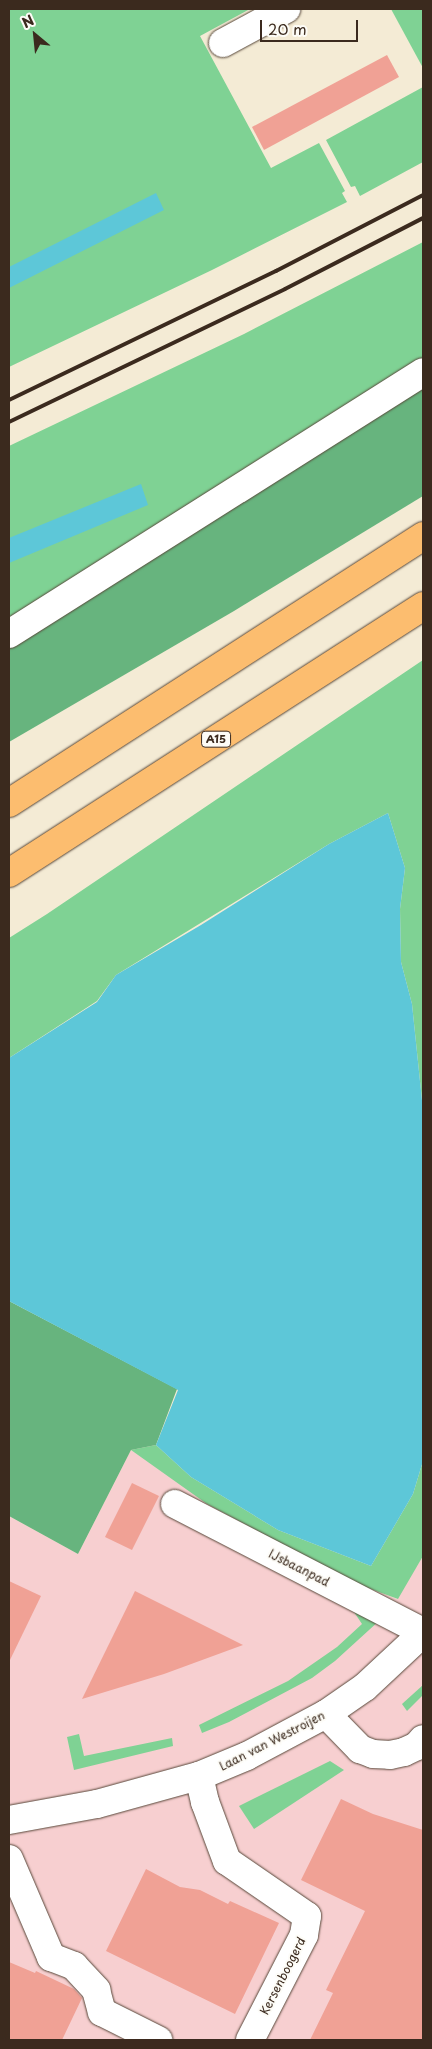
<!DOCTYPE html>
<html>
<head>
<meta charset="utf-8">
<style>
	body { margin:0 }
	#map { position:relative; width:432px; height:2049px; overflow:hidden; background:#f4ebd5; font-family:"Playpen Sans",sans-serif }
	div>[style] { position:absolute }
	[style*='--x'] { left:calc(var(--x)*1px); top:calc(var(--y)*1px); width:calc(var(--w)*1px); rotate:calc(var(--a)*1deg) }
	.built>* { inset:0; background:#f7cfd0 }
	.green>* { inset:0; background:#7fd294 }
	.forest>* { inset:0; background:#67b47e }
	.water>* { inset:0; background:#5dc7d8 }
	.building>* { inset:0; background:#f0a195 }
	.roads { filter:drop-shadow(0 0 1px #574739) drop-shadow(0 0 1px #574739) }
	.minor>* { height:28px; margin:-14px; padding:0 14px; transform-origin:14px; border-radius:14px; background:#fff }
	.highway>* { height:28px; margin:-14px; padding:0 14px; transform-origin:14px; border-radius:14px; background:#fcbd6f }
	.rail>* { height:4px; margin:-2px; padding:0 2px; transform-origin:2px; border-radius:2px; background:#3b2a1e }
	span { translate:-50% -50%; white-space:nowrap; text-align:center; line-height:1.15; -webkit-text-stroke:4px #fdfcf7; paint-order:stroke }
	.shield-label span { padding:1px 4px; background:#fdfcf7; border:1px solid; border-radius:4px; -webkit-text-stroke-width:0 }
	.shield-label { font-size:11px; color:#3b2a1e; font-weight:700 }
	.street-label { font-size:12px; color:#3b2a1e }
	.frame { position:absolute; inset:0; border:10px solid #3b2a1e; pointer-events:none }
	.north { position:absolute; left:10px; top:10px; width:50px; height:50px; -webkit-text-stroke:4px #fdfcf7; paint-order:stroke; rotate:332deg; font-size:14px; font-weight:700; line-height:20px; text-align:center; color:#3b2a1e }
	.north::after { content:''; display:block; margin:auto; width:18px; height:22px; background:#3b2a1e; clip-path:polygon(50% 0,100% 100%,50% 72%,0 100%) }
	.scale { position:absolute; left:260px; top:20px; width:98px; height:22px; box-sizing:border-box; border:2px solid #3b2a1e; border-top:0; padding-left:6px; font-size:15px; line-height:18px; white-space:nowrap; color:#3b2a1e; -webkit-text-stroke:4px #fdfcf7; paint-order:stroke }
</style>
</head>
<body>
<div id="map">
	<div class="built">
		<i style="clip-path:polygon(131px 1450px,357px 1584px,397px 1599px,423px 1556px,423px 2040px,9px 2040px,9px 1516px,78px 1554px)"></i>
	</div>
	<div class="green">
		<i style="clip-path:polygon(9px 9px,250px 9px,200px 36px,271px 168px,319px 143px,345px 191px,342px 193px,347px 202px,212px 270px,9px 367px)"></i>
		<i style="clip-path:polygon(391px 9px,423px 9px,423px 68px)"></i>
		<i style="clip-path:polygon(423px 87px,423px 162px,360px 196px,355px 186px,351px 187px,326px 140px)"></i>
		<i style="clip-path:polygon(423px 242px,423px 364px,9px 627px,9px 446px,244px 334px)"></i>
		<i style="clip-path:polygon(423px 660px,423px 1110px,412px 1004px,401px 962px,400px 909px,405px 868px,388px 813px,329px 844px,116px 975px,97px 1001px,9px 1058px,9px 938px,47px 914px)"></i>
		<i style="clip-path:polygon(156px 1445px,191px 1477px,278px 1530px,371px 1566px,413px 1494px,423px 1461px,423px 1556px,398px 1599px,357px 1584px,207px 1504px,131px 1450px)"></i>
		<i style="clip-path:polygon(350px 1606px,380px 1620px,335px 1661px,312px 1678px,229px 1722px,202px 1733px,199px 1725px,288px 1681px,337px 1647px,362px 1624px)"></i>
		<i style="clip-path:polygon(423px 1685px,423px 1695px,407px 1711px,402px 1704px)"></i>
		<i style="clip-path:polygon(79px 1734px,84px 1756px,172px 1738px,173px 1746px,74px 1770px,67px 1737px)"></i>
		<i style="clip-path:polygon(330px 1761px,344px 1770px,254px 1829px,239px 1806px)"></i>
	</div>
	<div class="forest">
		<i style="clip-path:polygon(423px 378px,423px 496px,234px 611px,9px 742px,9px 640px)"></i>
		<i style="clip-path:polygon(9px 1301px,177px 1389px,156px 1445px,131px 1450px,78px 1554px,9px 1516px)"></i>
	</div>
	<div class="water">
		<i style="clip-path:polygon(156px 193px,164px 210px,9px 288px,9px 267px)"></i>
		<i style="clip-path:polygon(141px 484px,148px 505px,9px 563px,9px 538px)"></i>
		<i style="clip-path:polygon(388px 813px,405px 868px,400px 909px,401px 962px,412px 1004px,423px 1110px,423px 1461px,413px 1494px,371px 1566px,278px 1530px,191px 1477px,156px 1445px,178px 1390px,9px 1301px,9px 1058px,97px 1002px,116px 975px,201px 925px,329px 844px)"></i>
	</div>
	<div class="building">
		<i style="clip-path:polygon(387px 55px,399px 77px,264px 150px,252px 127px)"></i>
		<i style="clip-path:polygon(132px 1483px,159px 1496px,132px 1550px,105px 1537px)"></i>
		<i style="clip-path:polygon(9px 1581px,41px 1596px,9px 1662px)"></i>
		<i style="clip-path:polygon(135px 1591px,243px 1645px,164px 1674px,82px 1699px)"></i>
		<i style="clip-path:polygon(341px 1799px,373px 1814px,423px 1830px,423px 2040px,310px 2040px,333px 1993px,326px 1990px,365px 1911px,301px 1880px)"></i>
		<i style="clip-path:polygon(146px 1869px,180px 1887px,200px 1890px,228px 1904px,230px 1901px,279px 1923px,235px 2014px,106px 1951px)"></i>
		<i style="clip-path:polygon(9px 1962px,35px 1973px,36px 1971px,74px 1989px,82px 1998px,62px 2040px,9px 2040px)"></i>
	</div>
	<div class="roads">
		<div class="minor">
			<i style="--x:223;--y:43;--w:72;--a:-28.4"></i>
			<i style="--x:9;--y:634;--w:490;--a:-32.3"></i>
			<i style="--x:175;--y:1504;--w:279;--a:27.3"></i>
			<i style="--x:326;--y:1714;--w:49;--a:45.8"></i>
			<i style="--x:360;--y:1749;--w:14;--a:21"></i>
			<i style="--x:373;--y:1754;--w:17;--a:3"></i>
			<i style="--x:390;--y:1755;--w:14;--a:-12"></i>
			<i style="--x:404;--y:1752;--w:14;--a:-25"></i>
			<i style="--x:417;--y:1746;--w:9;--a:-49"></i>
			<i style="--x:199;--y:1776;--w:27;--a:77"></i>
			<i style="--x:205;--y:1802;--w:63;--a:69.6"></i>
			<i style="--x:227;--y:1861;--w:97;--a:34.5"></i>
			<i style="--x:307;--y:1916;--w:19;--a:99"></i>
			<i style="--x:304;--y:1935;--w:118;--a:117.2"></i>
			<i style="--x:9;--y:1820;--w:89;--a:-10.3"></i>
			<i style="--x:97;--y:1804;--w:106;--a:-15.4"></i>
			<i style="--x:199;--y:1776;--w:52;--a:-22.6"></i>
			<i style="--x:247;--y:1756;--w:89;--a:-28"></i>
			<i style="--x:326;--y:1714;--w:47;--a:-34.7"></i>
			<i style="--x:365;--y:1687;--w:79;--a:-43"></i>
			<i style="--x:9;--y:1859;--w:107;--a:66.8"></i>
			<i style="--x:51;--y:1957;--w:25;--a:21"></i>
			<i style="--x:74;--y:1966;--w:33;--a:47"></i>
			<i style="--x:96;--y:1990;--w:23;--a:75"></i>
			<i style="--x:102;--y:2012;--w:63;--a:26.6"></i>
		</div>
		<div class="highway">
			<i style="--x:9;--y:803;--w:493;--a:-32.8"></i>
			<i style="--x:9;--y:873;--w:493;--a:-32.8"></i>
		</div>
	</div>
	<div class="rail">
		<i style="--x:9;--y:400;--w:297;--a:-25.8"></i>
		<i style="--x:276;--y:271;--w:165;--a:-27.3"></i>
		<i style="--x:9;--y:422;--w:306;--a:-25.7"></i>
		<i style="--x:285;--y:289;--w:155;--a:-27.2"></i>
	</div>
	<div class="shield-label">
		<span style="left:216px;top:739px">A15</span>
	</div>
	<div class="street-label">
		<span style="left:299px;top:1568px;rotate:27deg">IJsbaanpad</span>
		<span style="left:272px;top:1741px;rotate:-27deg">Laan van Westroijen</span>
		<span style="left:283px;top:1976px;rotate:-63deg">Kersenboogerd</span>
	</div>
	<div class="frame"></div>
	<div class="north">N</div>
	<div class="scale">20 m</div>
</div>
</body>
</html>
